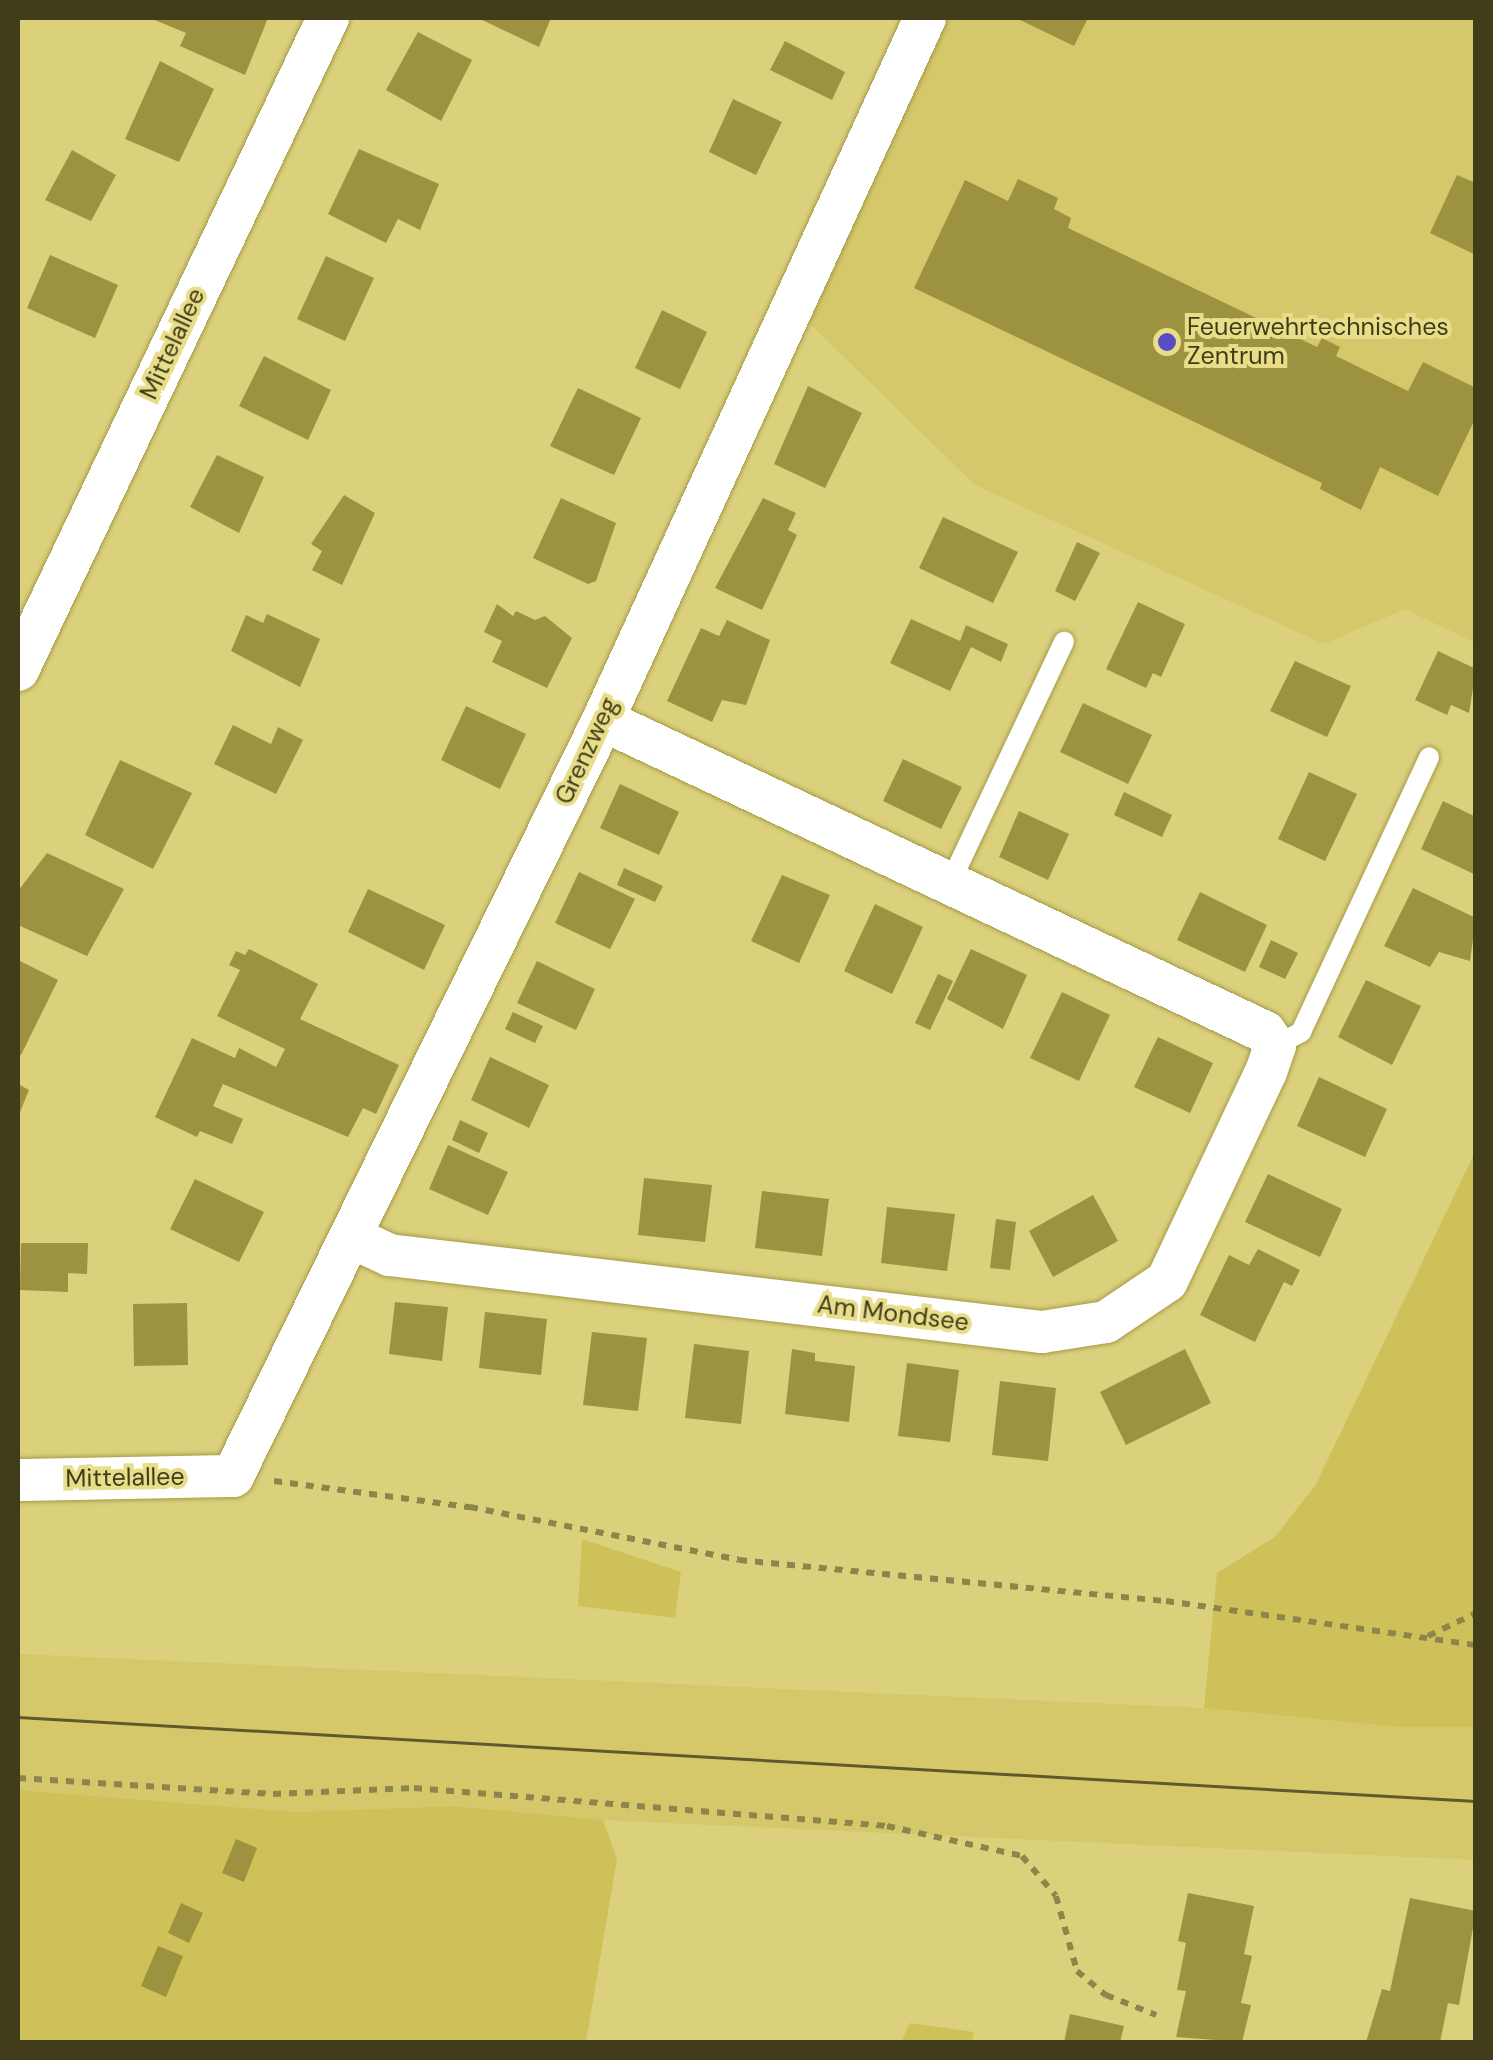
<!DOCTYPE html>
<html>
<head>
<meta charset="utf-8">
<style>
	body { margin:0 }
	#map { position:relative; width:1493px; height:2060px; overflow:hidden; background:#dbd17d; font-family:"DM Sans",sans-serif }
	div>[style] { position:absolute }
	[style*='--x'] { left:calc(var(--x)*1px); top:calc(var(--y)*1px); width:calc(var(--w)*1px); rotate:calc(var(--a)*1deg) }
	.built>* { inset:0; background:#d4c86b }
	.green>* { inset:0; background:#cec15a }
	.building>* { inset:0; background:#9d923f }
	.path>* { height:6px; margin-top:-3px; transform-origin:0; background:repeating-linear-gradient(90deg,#8c864a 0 8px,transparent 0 16px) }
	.roads { filter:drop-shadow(0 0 2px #a59b47) drop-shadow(0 0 2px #a59b47) }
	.service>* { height:20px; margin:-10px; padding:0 10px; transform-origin:10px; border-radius:10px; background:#fff }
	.minor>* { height:42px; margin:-21px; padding:0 21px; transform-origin:21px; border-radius:21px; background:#fff }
	.tram>* { height:2.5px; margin:-1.25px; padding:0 1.25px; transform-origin:1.25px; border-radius:1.25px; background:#5f5a2d }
	.dots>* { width:28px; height:28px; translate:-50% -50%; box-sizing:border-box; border:5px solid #e8de8a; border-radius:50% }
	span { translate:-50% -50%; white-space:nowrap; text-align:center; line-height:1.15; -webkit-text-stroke:8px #e8de8a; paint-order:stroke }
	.poi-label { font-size:25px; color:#413d1a }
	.left { translate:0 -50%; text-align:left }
	.street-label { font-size:25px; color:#413d1a }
	.frame { position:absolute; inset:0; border:20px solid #413d1a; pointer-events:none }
</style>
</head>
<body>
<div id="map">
	<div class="built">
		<i style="clip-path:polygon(943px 18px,1475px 18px,1475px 643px,1405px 609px,1324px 644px,975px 485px,803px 317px)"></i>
		<i style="clip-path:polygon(18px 1654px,1204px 1708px,1400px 1727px,1475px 1727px,1475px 1860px,603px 1820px,454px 1806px,296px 1812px,18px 1790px)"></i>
	</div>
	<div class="green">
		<i style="clip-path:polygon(1475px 1152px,1475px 1727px,1400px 1727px,1204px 1708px,1217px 1573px,1275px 1537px,1316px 1484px)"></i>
		<i style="clip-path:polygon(582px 1539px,681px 1572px,675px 1618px,578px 1606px)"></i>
		<i style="clip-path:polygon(18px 1790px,296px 1812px,454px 1806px,603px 1820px,617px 1859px,586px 2042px,18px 2042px)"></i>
		<i style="clip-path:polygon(910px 2023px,974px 2032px,972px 2042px,901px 2042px)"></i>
	</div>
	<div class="building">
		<i style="clip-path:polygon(150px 18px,268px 18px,245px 75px,180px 46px,186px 33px)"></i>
		<i style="clip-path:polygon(478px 18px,551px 18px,539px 47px)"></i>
		<i style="clip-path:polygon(1016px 18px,1088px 18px,1074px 46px)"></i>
		<i style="clip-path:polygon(418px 32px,472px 60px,441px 121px,386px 90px)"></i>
		<i style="clip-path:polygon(785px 41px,845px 72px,832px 100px,770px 70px)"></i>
		<i style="clip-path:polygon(160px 61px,214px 89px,179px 162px,125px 139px)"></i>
		<i style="clip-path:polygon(733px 99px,782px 122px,756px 175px,709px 152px)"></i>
		<i style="clip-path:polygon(359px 149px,439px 184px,420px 230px,398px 219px,386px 243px,328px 214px)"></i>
		<i style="clip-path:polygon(72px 150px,116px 175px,91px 221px,45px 200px)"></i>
		<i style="clip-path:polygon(1457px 175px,1476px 183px,1476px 255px,1430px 233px)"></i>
		<i style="clip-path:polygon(1018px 179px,1058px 198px,1054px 209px,1071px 218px,1068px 228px,1317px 347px,1322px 338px,1340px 347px,1336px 356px,1408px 391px,1423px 362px,1476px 388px,1476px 417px,1438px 496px,1380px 467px,1361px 510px,1320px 489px,1322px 483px,914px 288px,965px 180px,1008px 201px)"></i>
		<i style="clip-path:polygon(50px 255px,118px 285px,95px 338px,27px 308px)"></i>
		<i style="clip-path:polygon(326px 256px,374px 278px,345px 341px,297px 319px)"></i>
		<i style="clip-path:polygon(662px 310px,707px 332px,680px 389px,635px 368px)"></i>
		<i style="clip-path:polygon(264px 356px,331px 390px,308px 440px,239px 406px)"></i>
		<i style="clip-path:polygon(808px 386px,862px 413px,825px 488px,774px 464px)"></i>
		<i style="clip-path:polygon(578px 388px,641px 418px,614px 475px,550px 446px)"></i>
		<i style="clip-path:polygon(217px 455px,264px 477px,239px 533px,190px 507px)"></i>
		<i style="clip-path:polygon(344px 495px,375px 513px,342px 585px,312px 570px,322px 551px,311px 544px)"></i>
		<i style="clip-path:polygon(561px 498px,616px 523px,596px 581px,588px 584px,533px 558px)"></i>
		<i style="clip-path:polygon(763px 498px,796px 513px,788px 530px,797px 535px,762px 610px,715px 588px)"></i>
		<i style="clip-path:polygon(943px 517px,1018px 552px,993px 603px,919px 568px)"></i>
		<i style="clip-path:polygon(1077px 542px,1100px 553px,1075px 601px,1055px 591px)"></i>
		<i style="clip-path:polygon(1138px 602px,1185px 624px,1161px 677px,1153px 673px,1146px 688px,1106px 669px)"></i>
		<i style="clip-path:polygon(497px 604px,513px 616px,516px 611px,535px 620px,545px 616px,572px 638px,547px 688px,492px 662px,502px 641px,484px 632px)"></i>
		<i style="clip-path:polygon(267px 614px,320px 639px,300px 687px,231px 651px,246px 615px,263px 623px)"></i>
		<i style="clip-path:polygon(911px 619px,960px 641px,966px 625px,1008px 644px,1001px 662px,971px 647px,950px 691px,890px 663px)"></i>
		<i style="clip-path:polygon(727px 620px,770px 640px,746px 705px,722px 700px,712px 722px,667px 701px,701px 628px,719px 636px)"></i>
		<i style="clip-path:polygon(1438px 651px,1476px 669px,1469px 713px,1451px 705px,1447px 715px,1415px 700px)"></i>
		<i style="clip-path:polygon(1295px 661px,1351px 686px,1327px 737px,1270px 711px)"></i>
		<i style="clip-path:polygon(1083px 703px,1152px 735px,1128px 784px,1060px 752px)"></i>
		<i style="clip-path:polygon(466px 706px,526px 734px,500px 789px,441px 760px)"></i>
		<i style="clip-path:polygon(233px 725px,271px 744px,278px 727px,303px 740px,276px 794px,214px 764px)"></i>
		<i style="clip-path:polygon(903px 759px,962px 787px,941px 829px,883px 801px)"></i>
		<i style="clip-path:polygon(120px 760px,192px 793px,153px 869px,85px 835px)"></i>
		<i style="clip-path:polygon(1309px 772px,1357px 794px,1325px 861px,1278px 839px)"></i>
		<i style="clip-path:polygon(620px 784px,679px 812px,659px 855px,600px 828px)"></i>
		<i style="clip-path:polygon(1124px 792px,1172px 815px,1162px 837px,1114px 815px)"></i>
		<i style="clip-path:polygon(1443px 801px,1476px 817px,1476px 875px,1421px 849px)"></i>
		<i style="clip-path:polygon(1019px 811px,1069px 834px,1048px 880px,999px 857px)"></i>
		<i style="clip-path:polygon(47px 853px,124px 889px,87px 956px,18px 925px,18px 891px)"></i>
		<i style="clip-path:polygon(624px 868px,663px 886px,655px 902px,617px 885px)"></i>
		<i style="clip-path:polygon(579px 872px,635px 899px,610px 949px,555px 923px)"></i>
		<i style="clip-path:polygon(782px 875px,830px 895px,799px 963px,751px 941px)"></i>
		<i style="clip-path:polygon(1413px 888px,1476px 918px,1470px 961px,1439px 952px,1430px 967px,1384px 946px)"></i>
		<i style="clip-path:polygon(368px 889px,445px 925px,424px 970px,348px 932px)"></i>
		<i style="clip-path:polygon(1200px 892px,1267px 925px,1245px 972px,1177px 940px)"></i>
		<i style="clip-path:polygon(875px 904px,923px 927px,892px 994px,844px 971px)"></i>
		<i style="clip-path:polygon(1271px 940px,1298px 953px,1285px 979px,1259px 967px)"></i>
		<i style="clip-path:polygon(249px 949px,318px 984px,300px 1019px,399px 1065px,376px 1114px,363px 1108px,348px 1137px,223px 1084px,213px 1106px,243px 1119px,232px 1144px,200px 1131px,197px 1137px,155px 1117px,192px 1038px,235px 1058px,239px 1048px,276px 1067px,285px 1049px,217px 1016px,240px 970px,229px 965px,236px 951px,245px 955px)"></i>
		<i style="clip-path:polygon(971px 949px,1027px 975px,1003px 1029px,947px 999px)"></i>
		<i style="clip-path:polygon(18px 960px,58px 980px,21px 1055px,18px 1054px)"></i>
		<i style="clip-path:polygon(537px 961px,595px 989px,576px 1030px,517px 1003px)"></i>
		<i style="clip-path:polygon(938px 974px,953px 981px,930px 1030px,915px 1023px)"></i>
		<i style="clip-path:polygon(1366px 980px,1421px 1006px,1392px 1065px,1338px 1037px)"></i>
		<i style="clip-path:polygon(1062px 992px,1110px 1015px,1079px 1081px,1030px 1058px)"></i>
		<i style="clip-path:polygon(513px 1012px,543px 1026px,535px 1043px,505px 1029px)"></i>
		<i style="clip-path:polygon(1158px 1037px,1213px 1063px,1190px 1113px,1134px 1087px)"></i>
		<i style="clip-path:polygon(490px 1057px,549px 1085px,529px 1128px,471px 1100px)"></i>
		<i style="clip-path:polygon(1319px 1077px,1387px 1109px,1365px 1157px,1297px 1126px)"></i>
		<i style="clip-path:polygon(18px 1084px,29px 1090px,18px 1117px)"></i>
		<i style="clip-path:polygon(460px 1120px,488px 1133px,479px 1153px,452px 1140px)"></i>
		<i style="clip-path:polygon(448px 1145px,508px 1172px,488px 1215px,429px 1189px)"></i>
		<i style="clip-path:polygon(1268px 1174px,1342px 1209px,1320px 1257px,1245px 1222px)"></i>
		<i style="clip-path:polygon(644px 1178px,712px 1185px,705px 1242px,638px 1235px)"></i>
		<i style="clip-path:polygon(195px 1179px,264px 1212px,239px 1262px,170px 1229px)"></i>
		<i style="clip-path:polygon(762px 1191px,829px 1199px,822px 1256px,755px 1248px)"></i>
		<i style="clip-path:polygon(1093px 1195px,1118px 1241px,1053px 1277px,1029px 1231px)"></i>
		<i style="clip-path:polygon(887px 1207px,955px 1214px,947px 1271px,881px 1263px)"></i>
		<i style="clip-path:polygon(996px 1219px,1016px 1222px,1010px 1270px,990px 1268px)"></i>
		<i style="clip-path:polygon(21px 1243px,88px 1243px,87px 1274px,68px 1273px,68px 1292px,20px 1290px)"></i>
		<i style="clip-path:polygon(1258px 1249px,1300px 1270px,1292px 1286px,1284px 1282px,1255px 1342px,1200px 1315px,1229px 1255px,1249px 1265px)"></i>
		<i style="clip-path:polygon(395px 1302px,448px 1307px,442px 1361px,389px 1354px)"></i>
		<i style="clip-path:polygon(187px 1303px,188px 1365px,134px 1366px,133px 1304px)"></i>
		<i style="clip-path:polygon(485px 1312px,547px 1319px,541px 1375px,479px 1368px)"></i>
		<i style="clip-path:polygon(592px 1332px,647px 1338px,638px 1411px,583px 1405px)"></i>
		<i style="clip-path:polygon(694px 1344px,749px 1351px,741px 1424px,685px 1418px)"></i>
		<i style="clip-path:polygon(792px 1349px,815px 1353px,815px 1361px,855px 1366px,849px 1422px,785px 1414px)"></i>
		<i style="clip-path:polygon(1185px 1349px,1211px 1403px,1126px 1445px,1100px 1392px)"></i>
		<i style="clip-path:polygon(907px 1363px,959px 1370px,950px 1442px,898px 1436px)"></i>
		<i style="clip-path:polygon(1000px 1381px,1056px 1388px,1048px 1461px,992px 1455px)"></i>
		<i style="clip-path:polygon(236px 1839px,257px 1848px,244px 1882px,222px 1873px)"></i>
		<i style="clip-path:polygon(1188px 1893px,1254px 1906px,1244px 1954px,1252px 1956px,1241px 2003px,1251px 2005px,1242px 2042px,1176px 2037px,1186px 1991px,1177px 1990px,1186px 1943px,1178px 1941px)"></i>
		<i style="clip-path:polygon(1410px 1898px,1476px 1911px,1459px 2005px,1448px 2003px,1440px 2042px,1366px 2042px,1382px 1989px,1390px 1991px)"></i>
		<i style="clip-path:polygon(181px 1903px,203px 1913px,189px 1943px,168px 1933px)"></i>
		<i style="clip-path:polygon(158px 1946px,183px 1956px,166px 1997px,141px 1986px)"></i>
		<i style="clip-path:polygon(1070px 2014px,1124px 2026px,1120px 2042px,1064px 2042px)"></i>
	</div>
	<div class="path">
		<i style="--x:274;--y:1481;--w:198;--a:7.6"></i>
		<i style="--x:470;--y:1507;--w:274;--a:11.1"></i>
		<i style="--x:739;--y:1560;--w:429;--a:5.5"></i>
		<i style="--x:1166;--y:1601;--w:313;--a:8.1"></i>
		<i style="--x:1428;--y:1636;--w:53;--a:-25.6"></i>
		<i style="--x:18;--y:1778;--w:256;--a:3.6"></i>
		<i style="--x:273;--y:1794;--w:141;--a:-2.4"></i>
		<i style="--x:414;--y:1788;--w:475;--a:4.6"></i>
		<i style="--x:887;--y:1826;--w:138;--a:12.5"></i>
		<i style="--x:1022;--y:1856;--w:52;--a:49.6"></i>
		<i style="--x:1056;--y:1896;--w:78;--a:74.4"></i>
		<i style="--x:1077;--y:1971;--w:38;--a:40"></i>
		<i style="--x:1106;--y:1995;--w:54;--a:21.8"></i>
	</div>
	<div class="roads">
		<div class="service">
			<i style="--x:950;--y:883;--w:267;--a:-64.7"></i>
			<i style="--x:1275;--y:1046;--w:30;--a:-28"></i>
			<i style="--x:1301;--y:1032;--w:303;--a:-65"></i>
		</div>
		<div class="minor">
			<i style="--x:18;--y:670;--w:722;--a:-64.57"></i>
			<i style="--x:353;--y:1238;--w:40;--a:25"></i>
			<i style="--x:389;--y:1255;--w:658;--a:6.73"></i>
			<i style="--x:1042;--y:1332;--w:65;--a:-8.9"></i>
			<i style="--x:1106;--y:1322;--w:73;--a:-33.9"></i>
			<i style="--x:1167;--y:1281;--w:231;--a:-64.7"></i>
			<i style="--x:1266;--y:1072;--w:28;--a:-71"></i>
			<i style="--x:1275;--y:1046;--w:17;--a:-126"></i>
			<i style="--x:1265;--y:1032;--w:732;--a:-154.77"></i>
			<i style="--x:18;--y:1480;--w:215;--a:-1.1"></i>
			<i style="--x:233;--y:1476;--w:842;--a:-63.92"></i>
			<i style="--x:603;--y:720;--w:772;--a:-65.36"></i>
		</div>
	</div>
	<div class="tram">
		<i style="--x:18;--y:1717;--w:1460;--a:3.3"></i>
	</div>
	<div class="dots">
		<i style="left:1167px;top:342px;background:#594dc5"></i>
	</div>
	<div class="poi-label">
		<span class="left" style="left:1187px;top:342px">Feuerwehrtechnisches<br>Zentrum</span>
	</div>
	<div class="street-label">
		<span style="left:173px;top:344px;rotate:-65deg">Mittelallee</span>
		<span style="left:587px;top:751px;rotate:-65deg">Grenzweg</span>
		<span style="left:893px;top:1314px;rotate:7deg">Am Mondsee</span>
		<span style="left:125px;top:1478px;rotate:-1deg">Mittelallee</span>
	</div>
	<div class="frame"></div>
</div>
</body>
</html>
